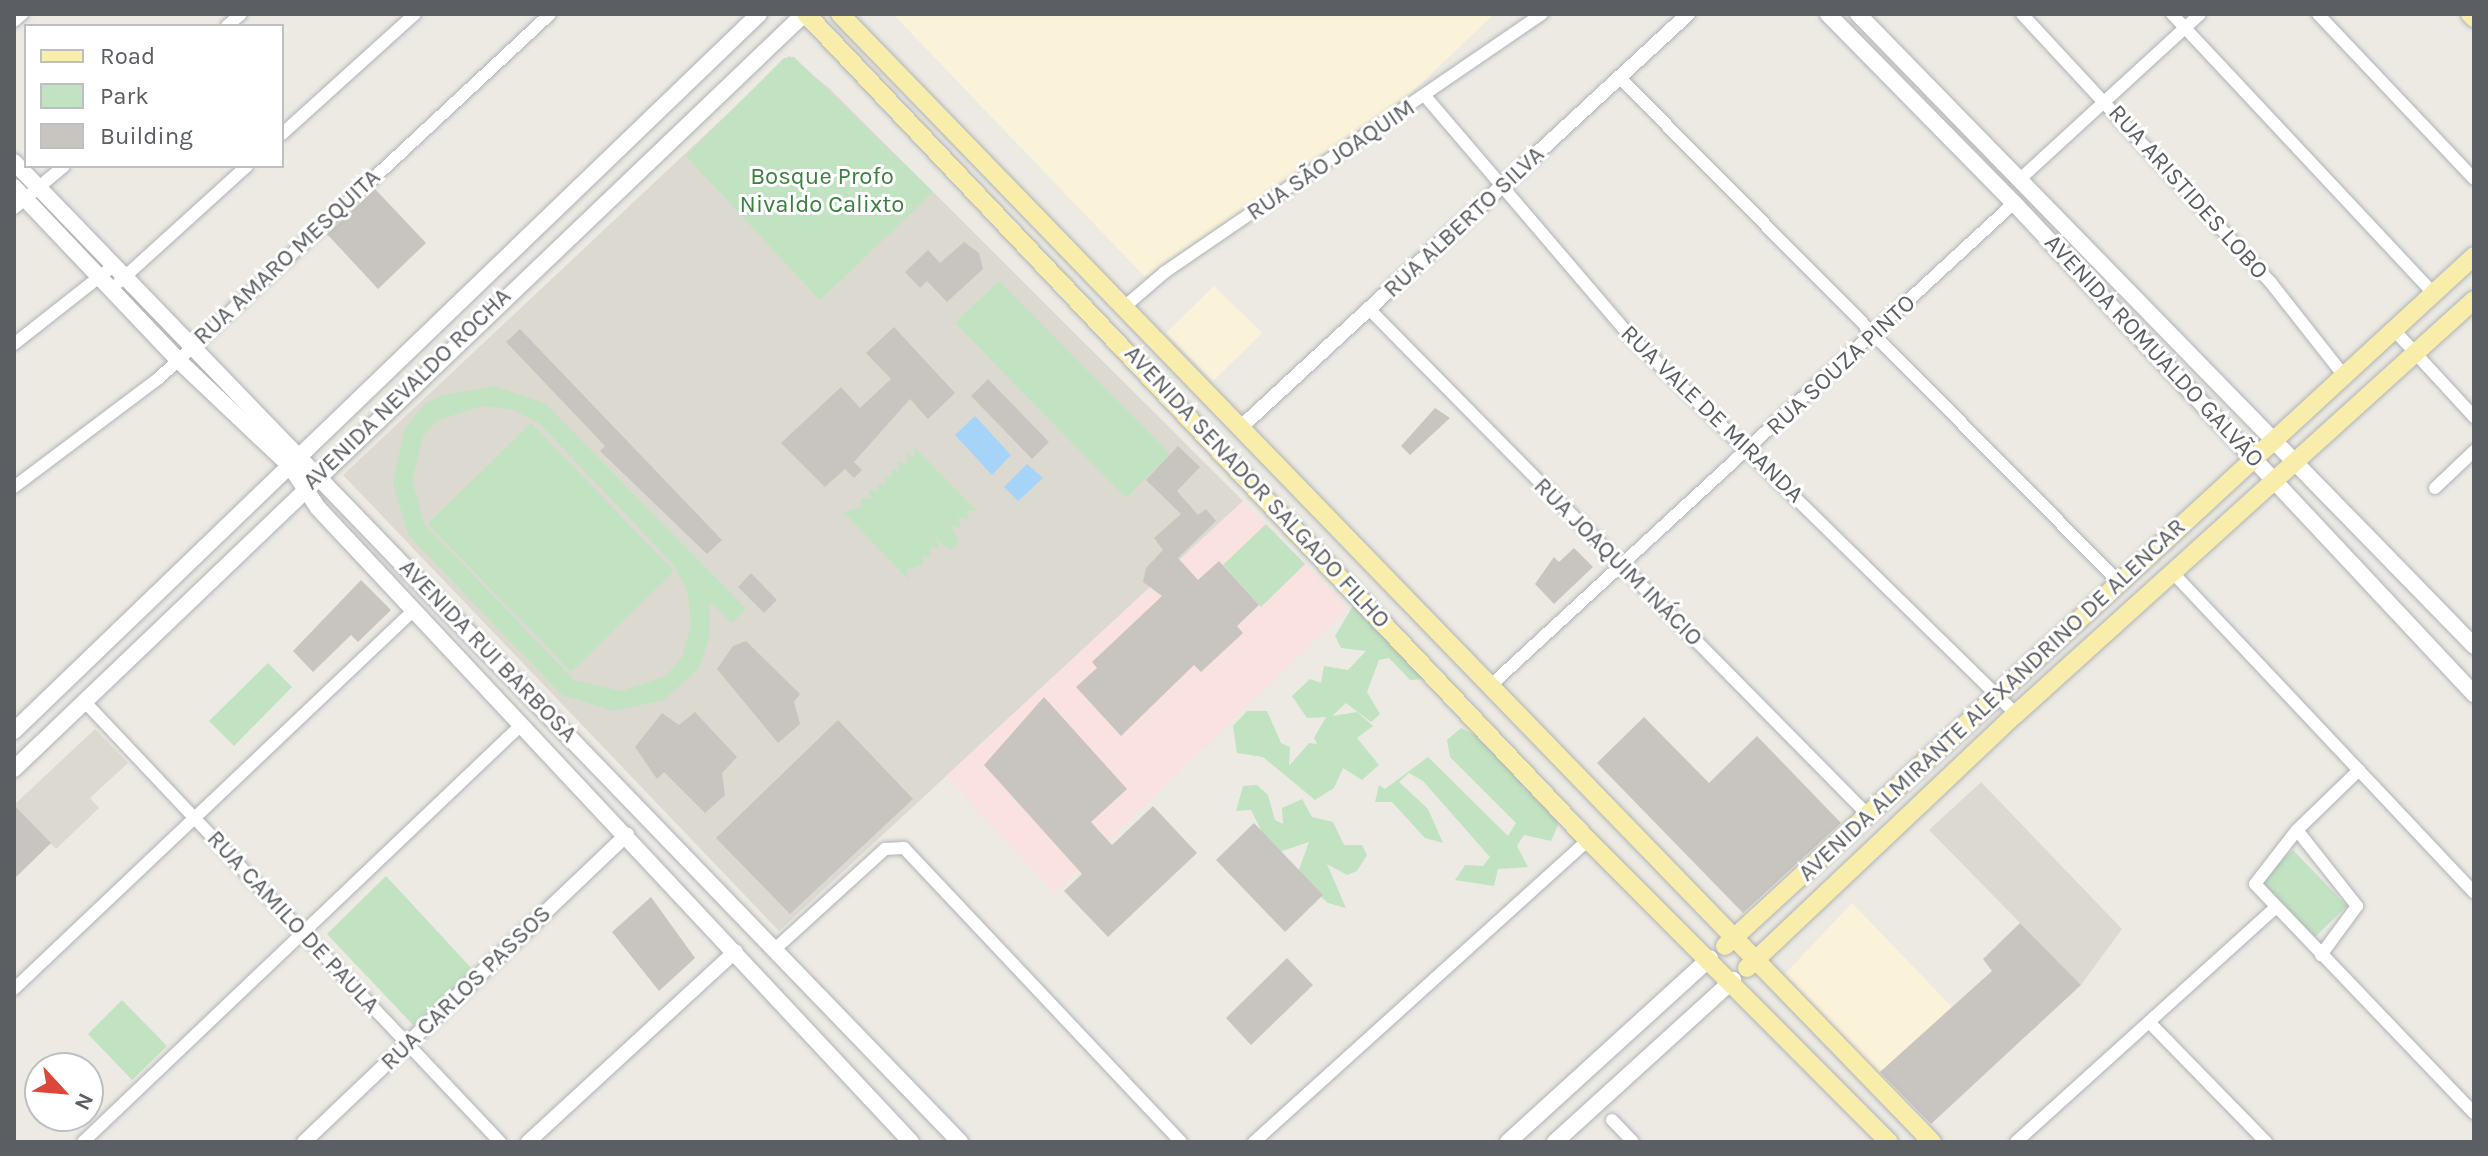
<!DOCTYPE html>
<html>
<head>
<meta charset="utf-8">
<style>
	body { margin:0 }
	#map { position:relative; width:2488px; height:1156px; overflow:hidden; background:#eceae3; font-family:Karla,sans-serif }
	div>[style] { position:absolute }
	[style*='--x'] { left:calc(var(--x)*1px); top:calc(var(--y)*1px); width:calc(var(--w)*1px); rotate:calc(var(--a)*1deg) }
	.commercial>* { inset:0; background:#fbf3d9 }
	.education>* { inset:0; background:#dcd9d1 }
	.medical>* { inset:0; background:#f9e2df }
	.green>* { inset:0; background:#c1e3c1 }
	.water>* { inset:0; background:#a6d4f9 }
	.building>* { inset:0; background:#c8c5c0 }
	.roads { filter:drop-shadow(0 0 2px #b0b3b7) drop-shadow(0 0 2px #b0b3b7) }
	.minor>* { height:12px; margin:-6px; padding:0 6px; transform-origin:6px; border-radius:6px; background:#fff }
	.tertiary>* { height:14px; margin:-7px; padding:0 7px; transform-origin:7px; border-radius:7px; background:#fff }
	.secondary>* { height:16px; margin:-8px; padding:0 8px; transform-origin:8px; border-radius:8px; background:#fff }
	.primary>* { height:18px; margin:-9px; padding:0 9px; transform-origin:9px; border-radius:9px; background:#f9edab }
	span { translate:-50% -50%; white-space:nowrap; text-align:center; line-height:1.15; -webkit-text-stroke:6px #fff; paint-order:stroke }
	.street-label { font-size:24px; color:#5b5e62 }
	.park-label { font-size:24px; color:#3b813f }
	.frame { position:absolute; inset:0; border:16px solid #5b5e62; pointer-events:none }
	.legend { position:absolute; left:24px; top:24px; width:260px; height:144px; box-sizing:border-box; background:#fff; border:2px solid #bdbfc0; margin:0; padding:10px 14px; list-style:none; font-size:24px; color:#5b5e62 }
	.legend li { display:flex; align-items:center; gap:16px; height:40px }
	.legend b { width:40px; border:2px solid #bdbfc0 }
	.north { position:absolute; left:24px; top:1052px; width:80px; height:80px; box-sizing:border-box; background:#fff; border:2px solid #bdbfc0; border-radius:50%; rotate:116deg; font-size:22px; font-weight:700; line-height:32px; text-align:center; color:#5b5e62 }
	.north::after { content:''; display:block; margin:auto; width:28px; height:36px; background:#dc4739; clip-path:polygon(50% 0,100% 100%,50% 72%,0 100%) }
</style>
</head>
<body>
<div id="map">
	<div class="commercial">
		<i style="clip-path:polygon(893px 14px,1494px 14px,1410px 94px,1145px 277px)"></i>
		<i style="clip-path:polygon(1214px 286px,1262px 333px,1213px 381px,1166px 333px)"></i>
		<i style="clip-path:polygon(1852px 903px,1952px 1007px,1878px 1074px,1785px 974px)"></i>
	</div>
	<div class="education">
		<i style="clip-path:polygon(789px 56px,829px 88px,1243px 501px,779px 931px,343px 475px)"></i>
		<i style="clip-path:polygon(95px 729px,128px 763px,90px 798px,99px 808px,56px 849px,14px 805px)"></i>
		<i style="clip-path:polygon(1981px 782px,2122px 929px,2081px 985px,1929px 830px)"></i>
	</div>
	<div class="medical">
		<i style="clip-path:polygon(1243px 501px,1348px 608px,1054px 893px,946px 776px)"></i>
	</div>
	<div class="green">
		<i style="clip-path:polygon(794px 57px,933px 192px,820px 300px,686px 156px,784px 58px)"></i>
		<i style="clip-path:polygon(999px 281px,1170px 454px,1126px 498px,955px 323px)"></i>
		<i style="clip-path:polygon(evenodd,493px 386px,545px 403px,746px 609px,732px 623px,710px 602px,710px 635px,699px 668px,664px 700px,613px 711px,562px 695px,409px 536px,393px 484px,404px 430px,424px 405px,440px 396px,493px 386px,481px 406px,511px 409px,538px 422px,675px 566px,688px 594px,691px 626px,682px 657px,666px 676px,621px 691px,574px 680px,425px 525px,412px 480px,423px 436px,438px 420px,481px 406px)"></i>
		<i style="clip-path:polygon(531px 423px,674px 571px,571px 672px,428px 524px)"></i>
		<i style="clip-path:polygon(913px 446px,978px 512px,966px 510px,969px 520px,958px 517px,961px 528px,950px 525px,959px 542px,951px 550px,936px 539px,939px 549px,929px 547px,931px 557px,921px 556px,924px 564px,906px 570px,909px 580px,844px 512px,862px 507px,861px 498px,871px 499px,869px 490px,879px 492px,877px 483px,886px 485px,884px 476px,892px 478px,891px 469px,900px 472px,897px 461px,908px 464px,906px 453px,916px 458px)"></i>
		<i style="clip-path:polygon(1266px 524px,1305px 564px,1261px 607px,1223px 565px)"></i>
		<i style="clip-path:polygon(1353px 606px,1402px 630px,1425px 679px,1410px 680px,1389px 658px,1379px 660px,1367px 692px,1380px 714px,1371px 722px,1346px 703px,1332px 716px,1357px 712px,1373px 726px,1357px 738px,1379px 765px,1362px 780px,1343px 768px,1334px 788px,1315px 800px,1263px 757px,1237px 753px,1233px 726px,1247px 711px,1267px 711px,1281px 743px,1290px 747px,1289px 766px,1309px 743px,1317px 744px,1314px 738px,1326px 717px,1307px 718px,1292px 696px,1310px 679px,1321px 683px,1324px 666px,1348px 670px,1366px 651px,1341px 648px,1335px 636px)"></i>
		<i style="clip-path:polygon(268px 663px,292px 687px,234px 746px,209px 721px)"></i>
		<i style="clip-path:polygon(1461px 728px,1484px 740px,1524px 779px,1522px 786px,1552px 808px,1558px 825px,1551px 841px,1524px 835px,1517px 846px,1528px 867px,1498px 869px,1494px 886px,1455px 880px,1465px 865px,1483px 866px,1490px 857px,1423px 781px,1409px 773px,1399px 782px,1428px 809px,1443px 843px,1425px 838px,1392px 802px,1375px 802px,1379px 785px,1385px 789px,1428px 757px,1508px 836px,1516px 823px,1450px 757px,1447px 740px)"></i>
		<i style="clip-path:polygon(1257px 785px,1268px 795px,1275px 820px,1283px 824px,1282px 808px,1302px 799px,1312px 817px,1333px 822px,1344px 845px,1362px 845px,1367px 855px,1357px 871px,1347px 875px,1327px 864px,1346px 908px,1328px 903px,1297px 875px,1309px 842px,1273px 854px,1251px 810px,1236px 811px,1243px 786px)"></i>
		<i style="clip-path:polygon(2293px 850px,2347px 906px,2315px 937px,2261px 881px)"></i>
		<i style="clip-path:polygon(386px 876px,474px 971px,413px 1025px,327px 934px)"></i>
		<i style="clip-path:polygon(122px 1000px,167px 1046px,132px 1080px,88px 1034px)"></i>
	</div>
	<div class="water">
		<i style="clip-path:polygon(975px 416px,1011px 455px,992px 475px,955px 435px)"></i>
		<i style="clip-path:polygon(1027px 464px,1043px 478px,1018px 501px,1004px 487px)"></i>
	</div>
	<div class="building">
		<i style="clip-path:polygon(375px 189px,426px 243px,378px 289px,327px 234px)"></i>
		<i style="clip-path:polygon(964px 242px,979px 253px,983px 269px,947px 302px,927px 281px,920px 288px,905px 272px,928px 250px,940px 263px)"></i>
		<i style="clip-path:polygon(894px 327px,955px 393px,928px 419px,910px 399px,854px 462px,862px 470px,854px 478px,845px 469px,825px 487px,781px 443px,841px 387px,860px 408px,891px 379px,866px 353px)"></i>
		<i style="clip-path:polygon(520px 329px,722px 540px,707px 554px,600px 451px,605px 446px,506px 342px)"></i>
		<i style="clip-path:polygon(988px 379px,1049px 442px,1032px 459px,971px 396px)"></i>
		<i style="clip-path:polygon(1435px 408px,1450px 418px,1410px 455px,1401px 446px)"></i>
		<i style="clip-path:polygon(1178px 446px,1200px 467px,1177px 491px,1198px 515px,1206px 509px,1216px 521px,1178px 558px,1198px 580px,1219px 561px,1259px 605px,1237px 626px,1243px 633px,1201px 672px,1194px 665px,1121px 736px,1076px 687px,1097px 668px,1092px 662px,1162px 596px,1143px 582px,1146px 568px,1163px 550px,1154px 538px,1181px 514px,1146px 480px)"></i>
		<i style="clip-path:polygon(1574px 548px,1593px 567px,1554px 604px,1535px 584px,1554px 557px,1559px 562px)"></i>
		<i style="clip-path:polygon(751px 573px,777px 600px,764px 613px,738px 587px)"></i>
		<i style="clip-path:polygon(361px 580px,391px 610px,358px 642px,351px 635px,313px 672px,293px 651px)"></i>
		<i style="clip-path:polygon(746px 641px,800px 694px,794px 702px,800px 724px,778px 743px,717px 669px,733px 646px)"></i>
		<i style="clip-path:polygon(1044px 697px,1127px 789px,1091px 822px,1112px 845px,1153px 806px,1197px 853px,1108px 937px,1064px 891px,1082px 874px,984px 765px)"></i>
		<i style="clip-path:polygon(695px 712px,737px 757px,722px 773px,725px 795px,705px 813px,664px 772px,657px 779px,635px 747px,662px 713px,679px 725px)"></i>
		<i style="clip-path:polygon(1644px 717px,1709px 783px,1757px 736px,1841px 823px,1743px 913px,1597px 763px)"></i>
		<i style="clip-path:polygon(838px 720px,913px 799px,790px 914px,716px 838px)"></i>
		<i style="clip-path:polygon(14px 805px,51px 843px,14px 879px)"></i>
		<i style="clip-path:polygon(1254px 823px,1323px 895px,1285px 932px,1216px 860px)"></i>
		<i style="clip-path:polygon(651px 897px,695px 958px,659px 991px,612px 932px)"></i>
		<i style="clip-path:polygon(2020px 923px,2081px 985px,1931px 1124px,1880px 1072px,1992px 971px,1983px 959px)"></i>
		<i style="clip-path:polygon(1287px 958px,1313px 985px,1251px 1045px,1226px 1018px)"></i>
	</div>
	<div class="roads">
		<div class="minor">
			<i style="--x:2022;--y:14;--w:367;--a:47.2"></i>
			<i style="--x:2271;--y:283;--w:120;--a:51.8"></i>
			<i style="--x:2172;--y:14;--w:383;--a:46.9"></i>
			<i style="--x:2318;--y:14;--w:227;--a:46.6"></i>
			<i style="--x:14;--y:21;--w:11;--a:-41"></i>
			<i style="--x:227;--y:26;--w:18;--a:-41"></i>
			<i style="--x:1619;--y:77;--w:711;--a:45.29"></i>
			<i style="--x:1425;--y:96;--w:313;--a:49.5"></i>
			<i style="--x:1628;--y:334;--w:543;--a:44.4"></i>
			<i style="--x:282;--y:134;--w:179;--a:-42.1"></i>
			<i style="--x:2020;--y:179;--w:244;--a:-42.5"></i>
			<i style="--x:14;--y:208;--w:65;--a:-40"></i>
			<i style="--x:119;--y:282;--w:173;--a:-42.2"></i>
			<i style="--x:1123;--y:308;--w:55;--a:-40.6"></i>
			<i style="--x:1165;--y:272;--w:457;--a:-34.4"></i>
			<i style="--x:1369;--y:309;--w:709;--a:45.4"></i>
			<i style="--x:2395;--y:331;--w:117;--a:47.4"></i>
			<i style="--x:14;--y:344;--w:125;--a:-38.2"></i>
			<i style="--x:14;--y:487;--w:181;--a:-36.9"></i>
			<i style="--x:159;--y:378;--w:534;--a:-42.95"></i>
			<i style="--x:2435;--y:488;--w:54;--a:-43.5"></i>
			<i style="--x:2174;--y:574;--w:437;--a:46.7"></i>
			<i style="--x:1490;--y:686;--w:713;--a:-42.67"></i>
			<i style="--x:85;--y:702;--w:605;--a:46.67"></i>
			<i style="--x:2359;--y:770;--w:86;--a:135.9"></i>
			<i style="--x:2297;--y:830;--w:68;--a:127.9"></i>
			<i style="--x:2255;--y:884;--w:317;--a:46.3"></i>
			<i style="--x:2297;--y:830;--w:97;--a:51.7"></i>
			<i style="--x:2357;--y:906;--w:61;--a:126.3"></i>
			<i style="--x:775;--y:949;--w:149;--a:-42.3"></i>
			<i style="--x:885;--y:849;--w:19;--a:-3"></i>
			<i style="--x:904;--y:848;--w:404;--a:46.7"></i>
			<i style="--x:14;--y:989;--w:551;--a:-43.46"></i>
			<i style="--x:2149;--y:1022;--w:168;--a:45.7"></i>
			<i style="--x:1612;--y:1120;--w:30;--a:46"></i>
			<i style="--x:83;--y:1142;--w:605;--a:-43.59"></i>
			<i style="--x:1254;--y:1142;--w:450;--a:-42.1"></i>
			<i style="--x:2016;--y:1142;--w:348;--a:-42.1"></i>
		</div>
		<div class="tertiary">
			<i style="--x:1240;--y:428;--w:610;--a:-42.74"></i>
			<i style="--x:304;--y:1142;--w:446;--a:-43.6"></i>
			<i style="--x:528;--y:1142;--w:282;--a:-42.6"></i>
		</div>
		<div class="secondary">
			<i style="--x:1828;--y:14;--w:265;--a:45.5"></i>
			<i style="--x:2014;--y:203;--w:673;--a:46.87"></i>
			<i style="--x:1858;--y:14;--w:883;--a:45.73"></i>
			<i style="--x:14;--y:162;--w:1362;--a:46.01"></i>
			<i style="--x:14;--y:187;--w:238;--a:46.5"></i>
			<i style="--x:178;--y:360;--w:154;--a:43.4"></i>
			<i style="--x:290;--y:466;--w:50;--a:56.3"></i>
			<i style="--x:318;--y:508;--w:868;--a:46.91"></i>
			<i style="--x:14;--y:731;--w:1034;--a:-43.9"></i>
			<i style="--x:14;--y:769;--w:1093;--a:-43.7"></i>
			<i style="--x:1508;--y:1142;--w:273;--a:-42.3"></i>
			<i style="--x:1555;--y:1142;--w:241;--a:-42.3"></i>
		</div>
		<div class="primary">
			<i style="--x:806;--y:14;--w:1137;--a:46.57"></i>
			<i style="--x:1588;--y:840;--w:426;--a:45.1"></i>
			<i style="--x:840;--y:14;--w:1570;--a:45.93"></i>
			<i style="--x:2470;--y:14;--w:6;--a:45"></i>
			<i style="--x:1725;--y:946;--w:1018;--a:-42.65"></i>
			<i style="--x:1747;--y:968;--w:370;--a:-43.4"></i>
			<i style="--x:2016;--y:714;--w:617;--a:-42.11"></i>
		</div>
	</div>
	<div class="street-label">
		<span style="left:1331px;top:160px;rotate:-34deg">RUA SÃO JOAQUIM</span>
		<span style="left:2188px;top:192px;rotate:48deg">RUA ARISTIDES LOBO</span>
		<span style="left:1464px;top:222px;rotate:-43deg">RUA ALBERTO SILVA</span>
		<span style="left:287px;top:257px;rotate:-43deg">RUA AMARO MESQUITA</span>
		<span style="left:2154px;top:351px;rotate:47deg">AVENIDA ROMUALDO GALVÃO</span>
		<span style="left:1841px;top:365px;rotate:-43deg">RUA SOUZA PINTO</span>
		<span style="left:407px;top:389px;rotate:-44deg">AVENIDA NEVALDO ROCHA</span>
		<span style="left:1712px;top:414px;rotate:44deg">RUA VALE DE MIRANDA</span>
		<span style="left:1257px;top:487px;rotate:47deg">AVENIDA SENADOR SALGADO FILHO</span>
		<span style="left:1618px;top:562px;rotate:45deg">RUA JOAQUIM INÁCIO</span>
		<span style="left:488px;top:651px;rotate:46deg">AVENIDA RUI BARBOSA</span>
		<span style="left:1992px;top:700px;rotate:-43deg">AVENIDA ALMIRANTE ALEXANDRINO DE ALENCAR</span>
		<span style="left:293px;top:922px;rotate:47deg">RUA CAMILO DE PAULA</span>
		<span style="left:466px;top:988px;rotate:-44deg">RUA CARLOS PASSOS</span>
	</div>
	<div class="park-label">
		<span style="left:822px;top:191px">Bosque Profº<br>Nivaldo Calixto</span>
	</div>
	<div class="frame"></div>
	<ul class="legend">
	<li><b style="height:10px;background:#f9edab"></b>Road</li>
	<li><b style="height:22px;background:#c1e3c1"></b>Park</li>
	<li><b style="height:22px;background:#c8c5c0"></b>Building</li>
	</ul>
	<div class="north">N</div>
</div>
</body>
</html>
